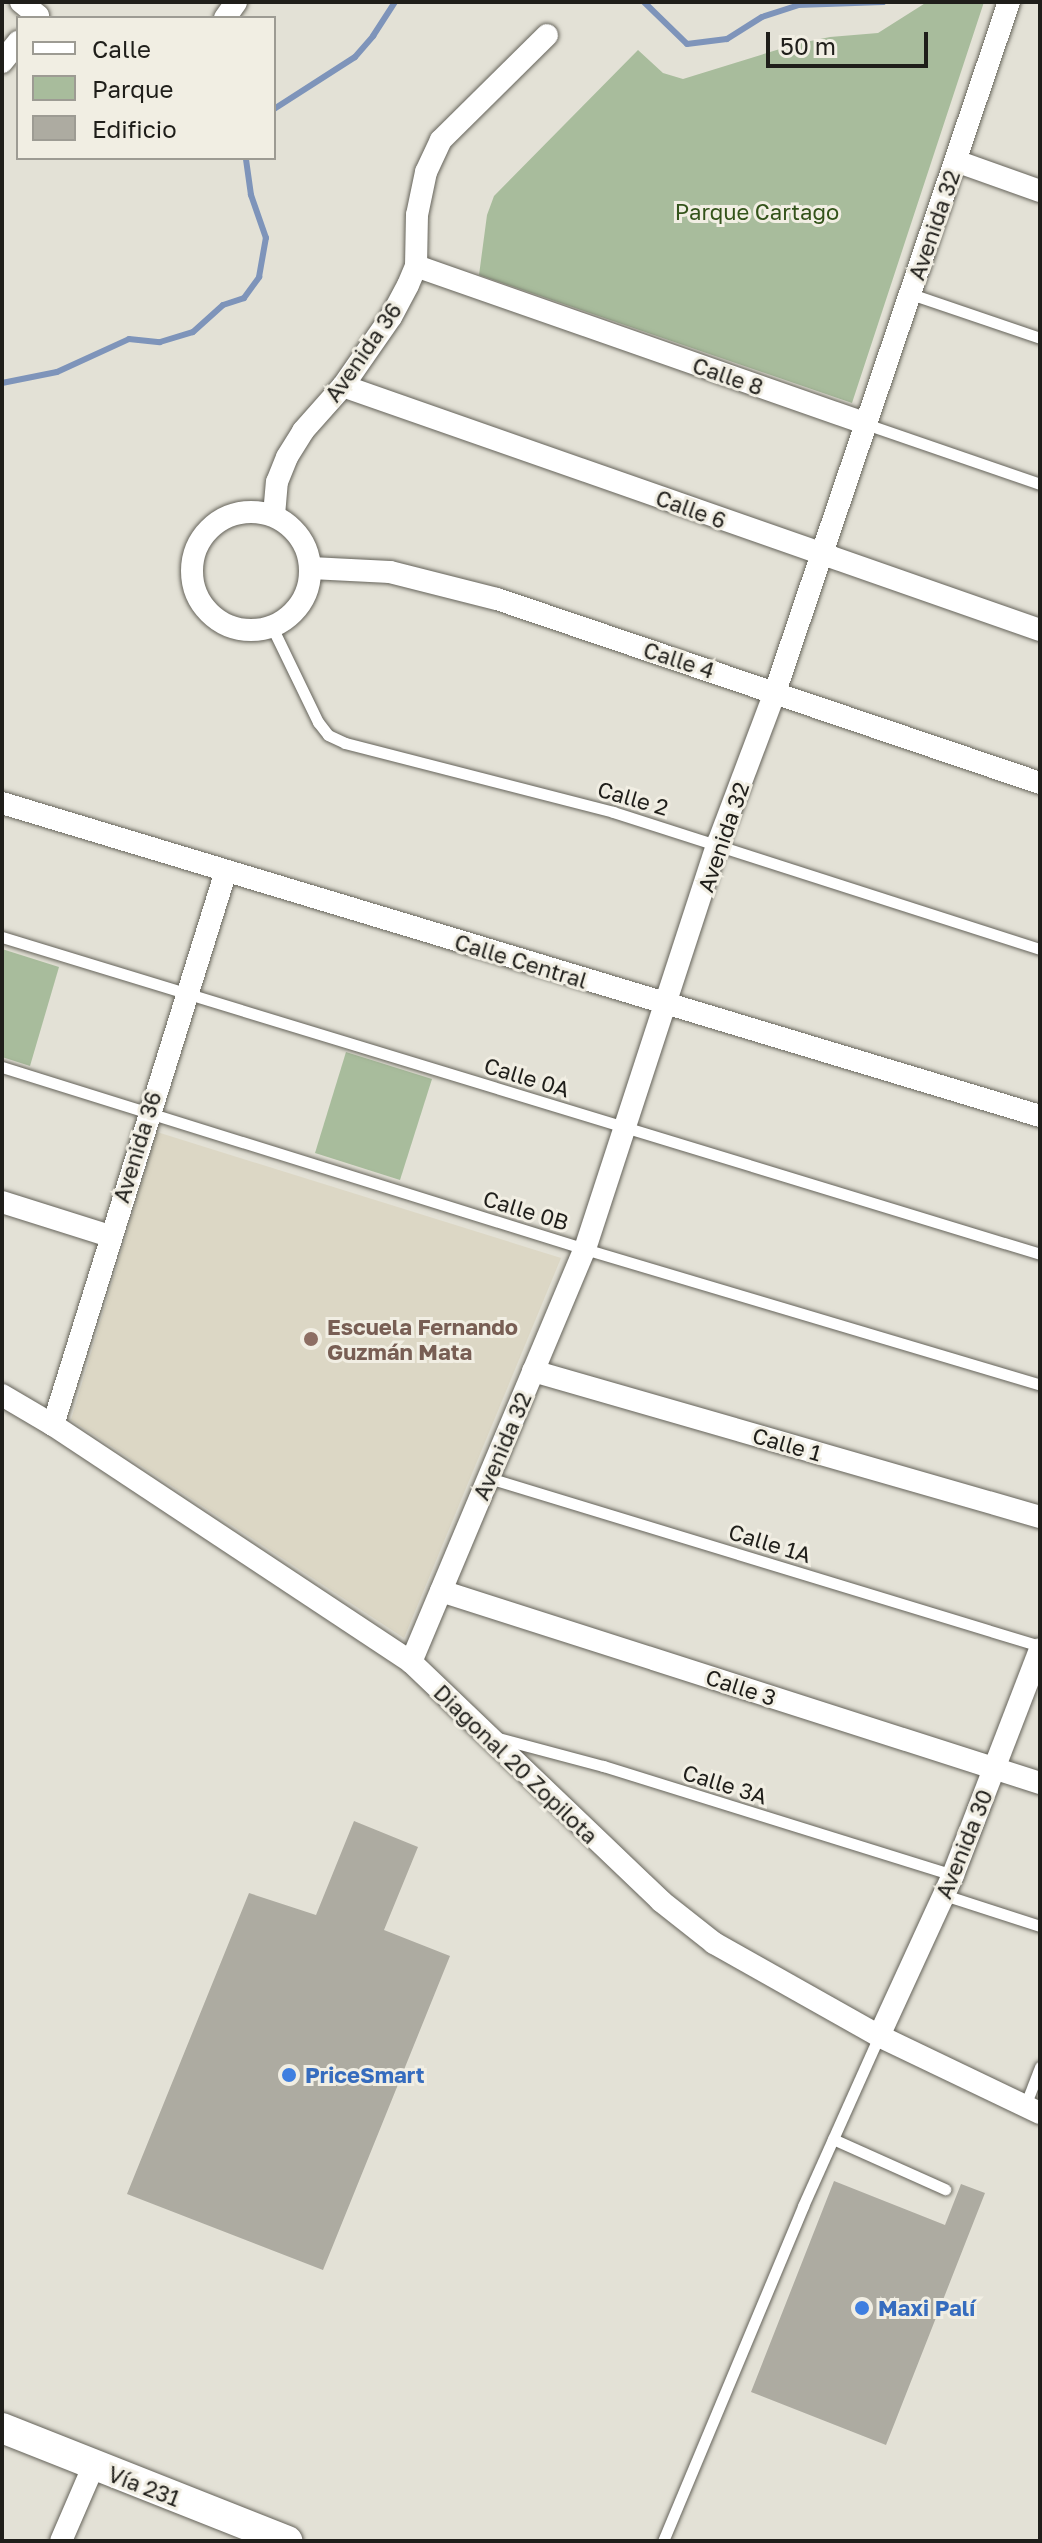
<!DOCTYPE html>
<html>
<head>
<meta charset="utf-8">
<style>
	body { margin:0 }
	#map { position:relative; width:1042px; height:2543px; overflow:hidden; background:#e3e1d6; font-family:"Golos Text",sans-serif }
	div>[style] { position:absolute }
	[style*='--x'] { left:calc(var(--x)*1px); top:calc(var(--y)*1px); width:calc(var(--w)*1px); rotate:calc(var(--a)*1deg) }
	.built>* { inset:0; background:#dcd7c5 }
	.green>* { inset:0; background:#a8bc9c }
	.stream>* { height:6px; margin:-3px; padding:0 3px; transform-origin:3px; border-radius:3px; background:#7e94ba }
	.building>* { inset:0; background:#adaba1 }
	.roads { filter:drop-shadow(0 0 2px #65635a) drop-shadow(0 0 2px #65635a) }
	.lane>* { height:11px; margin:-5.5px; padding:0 5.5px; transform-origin:5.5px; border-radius:5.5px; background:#fff }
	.street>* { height:22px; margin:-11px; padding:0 11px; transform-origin:11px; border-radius:11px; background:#fff }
	.street>.ring { margin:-11px; padding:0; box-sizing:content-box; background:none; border:22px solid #fff; border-radius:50% }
	.secondary>* { height:30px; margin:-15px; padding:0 15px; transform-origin:15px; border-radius:15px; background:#fff }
	.dots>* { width:22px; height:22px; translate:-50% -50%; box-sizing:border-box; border:4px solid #f1eee3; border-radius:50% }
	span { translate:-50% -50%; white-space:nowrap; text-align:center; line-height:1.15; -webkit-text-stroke:6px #f1eee3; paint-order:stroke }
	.park-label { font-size:22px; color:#33531a }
	.street-label { font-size:22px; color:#1f1e1a }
	.education-label { font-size:22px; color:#785e54; font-weight:700 }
	.left { translate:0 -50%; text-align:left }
	.shop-label { font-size:22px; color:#366cbe; font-weight:700 }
	.frame { position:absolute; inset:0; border:4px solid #1f1e1a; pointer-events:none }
	.legend { position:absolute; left:16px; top:16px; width:260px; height:144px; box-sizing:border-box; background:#f1eee3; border:2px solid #9d9b93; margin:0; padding:10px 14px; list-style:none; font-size:24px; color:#1f1e1a }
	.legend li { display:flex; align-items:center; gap:16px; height:40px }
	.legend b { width:40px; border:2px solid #9d9b93 }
	.scale { position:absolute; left:766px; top:32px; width:162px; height:36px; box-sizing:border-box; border:4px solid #1f1e1a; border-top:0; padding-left:10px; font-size:24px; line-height:28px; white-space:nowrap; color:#1f1e1a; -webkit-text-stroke:6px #f1eee3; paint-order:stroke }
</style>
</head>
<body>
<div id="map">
	<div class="built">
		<i style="clip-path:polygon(157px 1132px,561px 1258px,404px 1638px,71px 1420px)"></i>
	</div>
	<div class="green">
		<i style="clip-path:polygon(927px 2px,984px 2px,852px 403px,479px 275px,487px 215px,494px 196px,638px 50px,663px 73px,683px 79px,796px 44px,830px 37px,878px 33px)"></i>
		<i style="clip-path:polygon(2px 949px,59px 967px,30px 1066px,2px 1057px)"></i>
		<i style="clip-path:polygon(346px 1052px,432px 1079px,400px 1180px,315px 1153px)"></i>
	</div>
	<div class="stream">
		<i style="--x:644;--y:2;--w:60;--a:44.3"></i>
		<i style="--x:687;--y:44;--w:40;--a:-7.1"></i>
		<i style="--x:727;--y:39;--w:41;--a:-32.2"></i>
		<i style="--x:762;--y:17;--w:38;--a:-18"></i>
		<i style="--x:798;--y:5;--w:85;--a:-2"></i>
		<i style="--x:274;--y:109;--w:96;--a:-32.7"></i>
		<i style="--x:355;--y:57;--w:28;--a:-49"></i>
		<i style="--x:373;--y:36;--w:40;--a:-57.1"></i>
		<i style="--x:2;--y:383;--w:56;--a:-11.3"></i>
		<i style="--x:57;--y:372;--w:79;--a:-24.6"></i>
		<i style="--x:129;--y:339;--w:31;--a:6"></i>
		<i style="--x:160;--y:342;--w:34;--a:-17"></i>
		<i style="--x:193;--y:332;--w:40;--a:-42"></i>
		<i style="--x:223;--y:305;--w:22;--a:-18"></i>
		<i style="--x:244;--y:298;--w:26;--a:-54"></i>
		<i style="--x:259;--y:277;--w:40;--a:-80"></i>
		<i style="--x:266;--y:238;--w:46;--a:-109.2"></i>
		<i style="--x:251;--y:195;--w:37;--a:-98"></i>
	</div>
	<div class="building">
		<i style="clip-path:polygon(354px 1821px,418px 1847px,384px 1930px,450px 1956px,323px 2270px,127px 2194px,249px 1893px,316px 1915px)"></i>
		<i style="clip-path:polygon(834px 2181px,945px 2225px,961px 2184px,985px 2193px,886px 2445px,751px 2392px)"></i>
	</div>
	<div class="roads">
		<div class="lane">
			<i style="--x:911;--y:294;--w:136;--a:18.8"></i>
			<i style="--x:866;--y:424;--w:184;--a:19"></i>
			<i style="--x:272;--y:627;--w:106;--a:64.2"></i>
			<i style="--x:318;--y:722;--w:16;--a:52"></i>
			<i style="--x:328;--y:735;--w:19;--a:25"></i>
			<i style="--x:345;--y:743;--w:277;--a:14.4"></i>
			<i style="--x:613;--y:812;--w:448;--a:17.8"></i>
			<i style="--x:2;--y:937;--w:1085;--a:16.98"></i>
			<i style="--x:2;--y:1067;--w:611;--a:17.34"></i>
			<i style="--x:585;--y:1249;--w:475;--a:16.6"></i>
			<i style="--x:489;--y:1478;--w:576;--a:16.96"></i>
			<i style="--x:498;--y:1738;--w:109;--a:14.9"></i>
			<i style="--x:603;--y:1766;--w:367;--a:17.3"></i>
			<i style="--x:944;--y:1895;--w:101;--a:17.9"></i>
			<i style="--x:1025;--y:2106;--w:42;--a:-69"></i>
			<i style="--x:833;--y:2139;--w:123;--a:24.1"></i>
			<i style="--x:663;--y:2541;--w:363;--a:-67.3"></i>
			<i style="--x:803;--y:2206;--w:186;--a:-65.9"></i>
		</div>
		<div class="street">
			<i style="--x:21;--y:2;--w:22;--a:39"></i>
			<i style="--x:225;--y:18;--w:19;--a:-55"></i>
			<i style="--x:2;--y:62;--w:26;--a:-51"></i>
			<i style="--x:956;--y:161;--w:89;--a:19.7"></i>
			<i style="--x:416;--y:266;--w:477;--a:19.3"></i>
			<i style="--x:343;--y:386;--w:738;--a:19.29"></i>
			<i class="ring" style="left:192px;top:512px;width:96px;height:96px"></i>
			<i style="--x:274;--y:515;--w:33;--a:-85"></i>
			<i style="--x:277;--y:482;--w:27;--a:-68"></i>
			<i style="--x:287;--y:457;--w:31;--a:-58"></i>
			<i style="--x:303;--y:431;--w:60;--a:-48.4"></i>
			<i style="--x:343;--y:386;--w:84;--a:-55.2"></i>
			<i style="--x:391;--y:317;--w:36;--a:-62"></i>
			<i style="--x:408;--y:285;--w:21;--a:-67"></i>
			<i style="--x:416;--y:266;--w:51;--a:-88.9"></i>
			<i style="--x:417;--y:215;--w:44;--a:-78.2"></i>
			<i style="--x:426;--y:172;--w:35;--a:-65"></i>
			<i style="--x:441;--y:140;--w:149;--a:-44.7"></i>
			<i style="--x:311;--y:568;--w:79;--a:2.9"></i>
			<i style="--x:390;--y:572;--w:110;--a:14.2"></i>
			<i style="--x:497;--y:599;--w:573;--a:18.72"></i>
			<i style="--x:2;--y:803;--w:1084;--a:16.78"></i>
			<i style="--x:2;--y:1202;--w:113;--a:17.5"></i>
			<i style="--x:533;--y:1371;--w:528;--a:16.06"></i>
			<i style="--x:2;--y:1395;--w:59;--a:30.5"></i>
			<i style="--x:53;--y:1425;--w:429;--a:33.5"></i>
			<i style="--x:411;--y:1662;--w:347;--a:43.7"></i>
			<i style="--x:662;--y:1902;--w:66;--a:38.3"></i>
			<i style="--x:714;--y:1943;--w:189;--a:29.4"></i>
			<i style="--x:879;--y:2036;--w:178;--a:25.6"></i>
			<i style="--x:53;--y:1425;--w:580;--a:-72.66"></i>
			<i style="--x:441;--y:1591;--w:629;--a:17.77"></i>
			<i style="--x:411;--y:1662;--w:448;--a:-67.2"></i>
			<i style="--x:585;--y:1249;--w:427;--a:-71.9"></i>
			<i style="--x:718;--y:843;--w:161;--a:-69.3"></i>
			<i style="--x:775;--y:692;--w:729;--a:-71.27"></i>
			<i style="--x:879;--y:2036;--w:177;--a:-65.3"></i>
			<i style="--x:953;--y:1875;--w:242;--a:-68.9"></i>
			<i style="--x:61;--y:2541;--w:81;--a:-66.6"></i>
		</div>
		<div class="secondary">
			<i style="--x:2;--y:2428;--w:307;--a:21.6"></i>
		</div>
	</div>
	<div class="dots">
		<i style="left:311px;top:1339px;background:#8d6e63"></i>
		<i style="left:289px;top:2075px;background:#3f7fe0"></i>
		<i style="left:862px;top:2308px;background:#3f7fe0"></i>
	</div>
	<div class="park-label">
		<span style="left:757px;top:212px">Parque Cartago</span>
	</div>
	<div class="street-label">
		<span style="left:934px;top:225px;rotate:-71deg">Avenida 32</span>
		<span style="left:363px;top:352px;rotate:-55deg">Avenida 36</span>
		<span style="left:728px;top:376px;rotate:19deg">Calle 8</span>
		<span style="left:691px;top:509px;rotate:20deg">Calle 6</span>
		<span style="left:679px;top:660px;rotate:18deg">Calle 4</span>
		<span style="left:633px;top:798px;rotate:16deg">Calle 2</span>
		<span style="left:723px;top:837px;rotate:-71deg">Avenida 32</span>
		<span style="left:521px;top:961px;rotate:17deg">Calle Central</span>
		<span style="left:527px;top:1077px;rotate:17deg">Calle 0A</span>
		<span style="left:137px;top:1147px;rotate:-73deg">Avenida 36</span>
		<span style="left:526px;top:1210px;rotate:17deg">Calle 0B</span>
		<span style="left:787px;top:1444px;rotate:16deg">Calle 1</span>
		<span style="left:502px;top:1446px;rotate:-67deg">Avenida 32</span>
		<span style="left:770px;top:1543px;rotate:17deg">Calle 1A</span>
		<span style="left:741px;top:1687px;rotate:18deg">Calle 3</span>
		<span style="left:516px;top:1764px;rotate:44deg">Diagonal 20 Zopilota</span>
		<span style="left:725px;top:1784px;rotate:17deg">Calle 3A</span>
		<span style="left:964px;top:1844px;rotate:-68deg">Avenida 30</span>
		<span style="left:144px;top:2486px;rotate:21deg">Vía 231</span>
	</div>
	<div class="education-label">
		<span class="left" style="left:327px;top:1339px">Escuela Fernando<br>Guzmán Mata</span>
	</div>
	<div class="shop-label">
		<span class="left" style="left:305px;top:2075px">PriceSmart</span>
		<span class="left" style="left:878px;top:2308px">Maxi Palí</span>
	</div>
	<div class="frame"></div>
	<ul class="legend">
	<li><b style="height:10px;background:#fff"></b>Calle</li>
	<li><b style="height:22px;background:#a8bc9c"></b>Parque</li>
	<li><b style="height:22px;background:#adaba1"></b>Edificio</li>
	</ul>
	<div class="scale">50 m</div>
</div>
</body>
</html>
